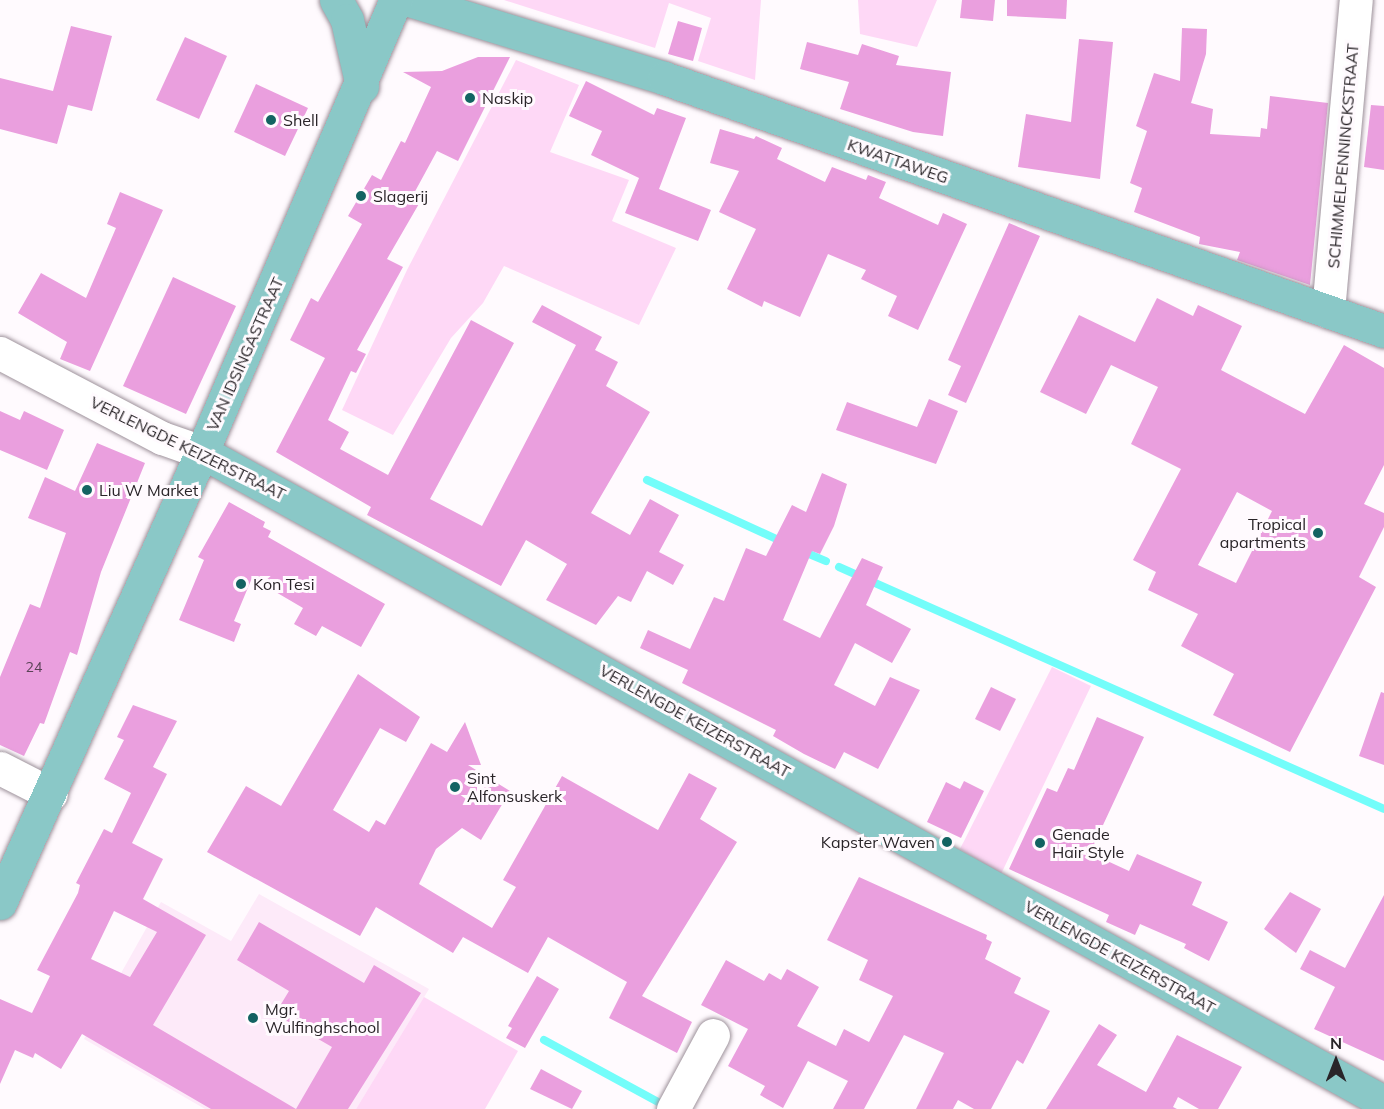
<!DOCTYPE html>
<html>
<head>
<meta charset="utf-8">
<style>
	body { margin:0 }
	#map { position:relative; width:1384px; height:1109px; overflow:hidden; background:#fffafe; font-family:Mulish,sans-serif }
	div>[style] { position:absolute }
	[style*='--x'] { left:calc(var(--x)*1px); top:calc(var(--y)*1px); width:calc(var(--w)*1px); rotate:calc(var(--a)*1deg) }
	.built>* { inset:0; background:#fdeaf9 }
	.green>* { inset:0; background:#fed8f6 }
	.stream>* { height:8px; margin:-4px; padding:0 4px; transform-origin:4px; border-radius:4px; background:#73fdfa }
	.building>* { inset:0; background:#ea9fde }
	.roads { filter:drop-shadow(0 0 2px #9e929b) drop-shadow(0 0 2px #9e929b) }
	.minor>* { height:33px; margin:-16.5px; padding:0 16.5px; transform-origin:16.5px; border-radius:16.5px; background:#fff }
	.major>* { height:33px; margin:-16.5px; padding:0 16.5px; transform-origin:16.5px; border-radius:16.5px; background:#8ac8c7 }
	.dots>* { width:16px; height:16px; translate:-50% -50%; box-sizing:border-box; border:3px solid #fffafe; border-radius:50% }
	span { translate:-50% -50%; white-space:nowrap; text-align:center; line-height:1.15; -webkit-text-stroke:6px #fffafe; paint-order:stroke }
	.number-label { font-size:14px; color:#594356 }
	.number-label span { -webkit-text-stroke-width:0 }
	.poi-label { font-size:16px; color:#292428 }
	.left { translate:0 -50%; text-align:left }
	.right { translate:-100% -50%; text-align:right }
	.street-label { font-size:16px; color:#292428 }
	.north { position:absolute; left:1306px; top:1031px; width:60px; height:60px; -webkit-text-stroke:4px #fffafe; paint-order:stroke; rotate:0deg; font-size:16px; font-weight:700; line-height:24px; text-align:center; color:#292428 }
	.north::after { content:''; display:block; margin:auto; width:21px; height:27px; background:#292428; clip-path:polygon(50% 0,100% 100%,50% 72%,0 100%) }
</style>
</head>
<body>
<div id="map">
	<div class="built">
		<i style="clip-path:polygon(259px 894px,429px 989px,356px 1109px,205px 1109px,84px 1039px,161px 902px,231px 941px)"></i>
	</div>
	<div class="green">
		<i style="clip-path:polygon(504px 0,761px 0,755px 80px,698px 61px,711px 18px,669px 3px,655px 48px)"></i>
		<i style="clip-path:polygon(858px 0,937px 0,917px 47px,860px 34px)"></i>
		<i style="clip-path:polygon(516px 60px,579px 85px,550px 152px,629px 180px,612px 221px,676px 248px,639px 325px,504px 266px,483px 303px,451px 338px,393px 435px,342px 410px,407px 270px)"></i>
		<i style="clip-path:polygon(1052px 667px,1091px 686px,1001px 874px,960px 849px)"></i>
		<i style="clip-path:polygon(424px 997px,518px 1051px,485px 1109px,356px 1109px)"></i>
	</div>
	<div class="stream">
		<i style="--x:647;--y:480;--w:149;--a:24.5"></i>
		<i style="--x:802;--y:551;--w:26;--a:23"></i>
		<i style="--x:839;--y:567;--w:596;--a:23.94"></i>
		<i style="--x:544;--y:1040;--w:134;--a:28.5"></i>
	</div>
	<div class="building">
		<i style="clip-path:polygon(962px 0,995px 0,993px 21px,960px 18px)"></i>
		<i style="clip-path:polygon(1007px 0,1067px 0,1066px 19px,1007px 16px)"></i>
		<i style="clip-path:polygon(678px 21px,702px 28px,693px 61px,668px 54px)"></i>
		<i style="clip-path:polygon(71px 26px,112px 36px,92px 111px,68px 105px,57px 144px,0 129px,0 78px,53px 91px)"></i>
		<i style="clip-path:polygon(1182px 28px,1207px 29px,1206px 54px,1191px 103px,1213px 109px,1210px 134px,1260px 137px,1261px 128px,1267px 129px,1270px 96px,1328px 103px,1310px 285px,1237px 260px,1240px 252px,1199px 244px,1200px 237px,1134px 212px,1142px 188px,1130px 183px,1147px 131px,1136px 126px,1154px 73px,1180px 81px)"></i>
		<i style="clip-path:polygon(185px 37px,227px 56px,199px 119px,156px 100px)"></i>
		<i style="clip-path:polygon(1079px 39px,1113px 42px,1100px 179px,1018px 167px,1026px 114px,1071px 122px)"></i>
		<i style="clip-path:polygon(807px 42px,858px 55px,862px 44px,899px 56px,896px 65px,951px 72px,943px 136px,913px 132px,840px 109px,849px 82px,800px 69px)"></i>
		<i style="clip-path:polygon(478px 57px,510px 57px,458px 161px,437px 151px,412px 197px,420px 202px,387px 259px,403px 267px,357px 350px,366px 354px,356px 373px,351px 371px,328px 420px,349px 432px,340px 449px,388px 475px,471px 320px,514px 343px,430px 499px,482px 526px,576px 345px,532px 322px,542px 305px,602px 337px,595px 350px,618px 362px,606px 386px,650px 412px,591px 513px,630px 535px,650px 499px,679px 515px,659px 552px,684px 565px,673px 585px,647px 571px,631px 602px,618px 596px,596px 625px,546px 600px,567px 564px,526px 540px,501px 586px,367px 515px,371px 507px,276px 452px,325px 358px,290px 340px,311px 298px,318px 302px,362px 224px,348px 216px,372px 175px,381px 180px,401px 141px,405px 143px,431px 87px,403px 72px,442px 71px)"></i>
		<i style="clip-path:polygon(586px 81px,654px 115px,657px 108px,686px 118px,659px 189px,711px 210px,698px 241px,625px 213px,639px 178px,591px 155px,602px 131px,569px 116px)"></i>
		<i style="clip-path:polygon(256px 84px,308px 108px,285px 156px,234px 132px)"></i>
		<i style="clip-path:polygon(1371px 105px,1384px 106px,1384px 170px,1364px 167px)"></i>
		<i style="clip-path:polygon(720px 129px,754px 139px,756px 136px,782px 148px,777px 159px,825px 182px,832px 167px,866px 180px,868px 175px,886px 182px,879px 198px,938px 225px,943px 213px,967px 224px,918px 330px,888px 316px,897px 296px,861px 279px,866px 270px,828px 254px,800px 317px,764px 301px,762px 307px,727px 289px,756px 229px,719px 212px,739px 171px,710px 163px)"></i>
		<i style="clip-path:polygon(120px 192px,163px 210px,90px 371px,60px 359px,67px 342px,18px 313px,41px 273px,86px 298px,116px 228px,107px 224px)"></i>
		<i style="clip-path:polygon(1009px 223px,1040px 236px,966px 403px,948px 395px,961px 366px,948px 360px)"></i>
		<i style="clip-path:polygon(173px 277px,236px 306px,186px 414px,123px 386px)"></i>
		<i style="clip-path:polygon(evenodd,1157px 298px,1193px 316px,1198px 305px,1242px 326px,1221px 370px,1305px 414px,1344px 345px,1384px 368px,1384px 465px,1364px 504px,1384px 513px,1384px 527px,1359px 577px,1376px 587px,1290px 752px,1213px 715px,1234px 674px,1181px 646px,1198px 614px,1148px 590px,1156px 572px,1133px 560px,1181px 469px,1131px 444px,1158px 387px,1111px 365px,1086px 414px,1040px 392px,1079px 315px,1135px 342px,1157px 298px,1237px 492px,1272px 511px,1236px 583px,1198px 565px,1237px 492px)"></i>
		<i style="clip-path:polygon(929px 399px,958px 411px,936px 464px,836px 430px,847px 402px,917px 427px)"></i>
		<i style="clip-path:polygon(0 411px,20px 420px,24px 411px,64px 430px,47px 470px,0 450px)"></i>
		<i style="clip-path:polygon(97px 443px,145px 463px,101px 572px,77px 655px,70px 652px,44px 724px,40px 723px,24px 756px,0 745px,0 677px,30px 604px,40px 608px,66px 533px,28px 518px,45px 477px,75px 491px)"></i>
		<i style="clip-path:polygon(822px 473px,847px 484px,834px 526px,820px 554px,812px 551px,783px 620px,820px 638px,862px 558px,883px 567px,866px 605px,911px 629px,892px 663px,855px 643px,834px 685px,875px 706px,890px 677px,920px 690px,878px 769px,844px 752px,835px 769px,804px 754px,773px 736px,776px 730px,682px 683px,688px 670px,640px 648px,648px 630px,690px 649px,714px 597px,724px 601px,746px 548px,766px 556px,792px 505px,806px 512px)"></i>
		<i style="clip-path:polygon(229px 502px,265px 522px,263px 527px,271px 531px,268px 537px,385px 604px,361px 647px,322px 626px,316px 636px,294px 624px,303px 608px,252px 578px,234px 621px,241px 624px,234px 642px,179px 620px,204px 560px,198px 557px)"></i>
		<i style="clip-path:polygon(358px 674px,420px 717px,406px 742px,380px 728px,333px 810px,369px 832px,376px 820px,385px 825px,431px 743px,447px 752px,465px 722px,481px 765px,468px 765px,510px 791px,481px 840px,462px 828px,436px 849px,419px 884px,492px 928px,516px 887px,503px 880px,562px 776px,658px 830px,689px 773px,717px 788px,700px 819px,737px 842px,642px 996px,692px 1022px,677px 1053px,609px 1018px,627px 982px,548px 937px,528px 973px,463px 937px,453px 953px,376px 907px,360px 936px,207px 852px,246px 786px,281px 806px)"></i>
		<i style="clip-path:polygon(991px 687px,1016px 699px,1000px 731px,975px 719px)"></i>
		<i style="clip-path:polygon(1381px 692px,1384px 693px,1384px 765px,1359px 756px)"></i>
		<i style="clip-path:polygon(evenodd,133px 705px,177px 721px,153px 767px,167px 774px,132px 843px,163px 859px,143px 899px,206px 935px,153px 1025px,296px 1109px,332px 1047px,275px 1014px,289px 991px,237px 960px,259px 922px,364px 983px,374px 965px,421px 993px,348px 1109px,211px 1109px,82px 1034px,61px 1069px,35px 1053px,33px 1058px,15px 1050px,0 1084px,0 999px,32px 1013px,50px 976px,37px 970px,78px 893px,80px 885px,76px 883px,104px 829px,112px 833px,131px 793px,104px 779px,124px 740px,117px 737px,133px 705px,114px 911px,157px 932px,130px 977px,91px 959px,114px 911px)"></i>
		<i style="clip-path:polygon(1097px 717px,1144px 737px,1090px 853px,1129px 871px,1137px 854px,1202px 882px,1192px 905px,1228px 922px,1209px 961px,1184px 948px,1186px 944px,1140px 924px,1135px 935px,1106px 922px,1109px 915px,1009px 869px,1047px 788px,1057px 792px,1068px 768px,1074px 770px)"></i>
		<i style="clip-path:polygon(964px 781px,984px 791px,961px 838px,927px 822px,946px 782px,960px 789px)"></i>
		<i style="clip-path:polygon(859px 877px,987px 935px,986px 939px,992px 942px,985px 959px,1021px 978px,1014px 993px,1050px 1011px,1023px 1064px,1017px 1060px,991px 1109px,974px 1109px,958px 1100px,953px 1109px,916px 1109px,944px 1053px,904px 1035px,864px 1109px,833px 1109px,848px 1081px,808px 1061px,783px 1108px,760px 1095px,765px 1086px,728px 1066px,748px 1029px,701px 1005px,726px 960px,764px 981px,769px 973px,781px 980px,787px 969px,819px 987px,797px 1026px,836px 1046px,844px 1029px,869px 1042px,893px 996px,859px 980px,868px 960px,827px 940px)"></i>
		<i style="clip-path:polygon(1290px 892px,1321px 909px,1296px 953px,1264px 929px)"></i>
		<i style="clip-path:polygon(1384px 895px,1384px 1061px,1314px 1029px,1335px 987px,1300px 969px,1310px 950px,1345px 968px)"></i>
		<i style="clip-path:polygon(537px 976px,559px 989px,525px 1048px,506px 1038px,512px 1028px,508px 1026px)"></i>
		<i style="clip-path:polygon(1099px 1024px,1117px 1035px,1097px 1065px,1146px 1092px,1177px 1035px,1242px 1067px,1218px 1109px,1199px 1109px,1178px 1097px,1173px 1107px,1177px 1109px,1046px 1109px)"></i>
		<i style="clip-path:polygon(541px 1069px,582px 1091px,572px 1109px,530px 1089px)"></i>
	</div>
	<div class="roads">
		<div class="minor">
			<i style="--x:1328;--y:311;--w:312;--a:-84.9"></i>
			<i style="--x:0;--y:353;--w:183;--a:27.7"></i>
			<i style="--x:162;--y:438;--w:42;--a:19.3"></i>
			<i style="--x:0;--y:768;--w:57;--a:27"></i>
			<i style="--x:673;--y:1109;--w:84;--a:-61.6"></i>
		</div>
		<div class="major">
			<i style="--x:336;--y:0;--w:23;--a:61"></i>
			<i style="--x:347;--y:20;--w:68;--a:77.2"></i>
			<i style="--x:409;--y:0;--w:267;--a:17"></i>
			<i style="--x:664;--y:78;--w:763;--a:19.36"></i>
			<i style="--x:202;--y:452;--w:1349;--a:28.81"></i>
			<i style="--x:0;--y:903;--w:494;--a:-65.9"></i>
			<i style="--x:202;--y:452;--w:492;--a:-66.8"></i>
		</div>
	</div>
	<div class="dots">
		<i style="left:470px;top:98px;background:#136362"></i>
		<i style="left:271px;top:120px;background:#136362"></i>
		<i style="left:361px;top:196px;background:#136362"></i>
		<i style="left:87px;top:490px;background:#136362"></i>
		<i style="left:1318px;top:533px;background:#136362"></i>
		<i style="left:241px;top:584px;background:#136362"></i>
		<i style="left:455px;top:787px;background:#136362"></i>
		<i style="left:947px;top:842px;background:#136362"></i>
		<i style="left:1040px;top:843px;background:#136362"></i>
		<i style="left:253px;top:1018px;background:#136362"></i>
	</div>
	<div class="number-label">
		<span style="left:34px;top:667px">24</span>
	</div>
	<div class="poi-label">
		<span class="left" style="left:482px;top:98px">Naskip</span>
		<span class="left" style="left:283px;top:120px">Shell</span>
		<span class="left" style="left:373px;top:196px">Slagerij</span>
		<span class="left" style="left:99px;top:490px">Liu W Market</span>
		<span class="right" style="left:1306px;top:533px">Tropical<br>apartments</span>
		<span class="left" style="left:253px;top:584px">Kon Tesi</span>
		<span class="left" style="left:467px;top:787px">Sint<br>Alfonsuskerk</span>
		<span class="left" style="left:1052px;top:843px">Genade<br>Hair Style</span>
		<span class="right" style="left:935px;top:842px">Kapster Waven</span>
		<span class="left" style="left:265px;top:1018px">Mgr.<br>Wulfinghschool</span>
	</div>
	<div class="street-label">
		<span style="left:1343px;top:156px;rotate:-85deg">SCHIMMELPENNINCKSTRAAT</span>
		<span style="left:898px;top:161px;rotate:19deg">KWATTAWEG</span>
		<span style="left:245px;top:354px;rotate:-66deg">VAN IDSINGASTRAAT</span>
		<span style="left:188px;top:448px;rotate:26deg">VERLENGDE KEIZERSTRAAT</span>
		<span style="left:695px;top:721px;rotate:29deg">VERLENGDE KEIZERSTRAAT</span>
		<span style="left:1120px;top:957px;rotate:29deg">VERLENGDE KEIZERSTRAAT</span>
	</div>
	<div class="north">N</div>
</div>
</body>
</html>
